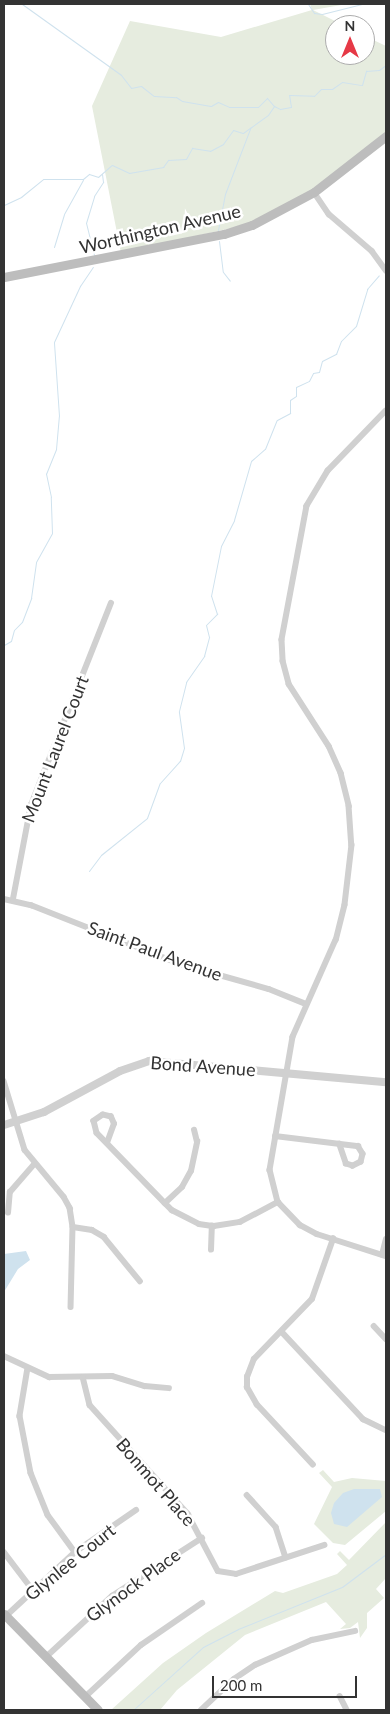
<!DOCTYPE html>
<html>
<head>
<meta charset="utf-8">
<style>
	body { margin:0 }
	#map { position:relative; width:390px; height:1714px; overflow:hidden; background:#fff; font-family:Lato,sans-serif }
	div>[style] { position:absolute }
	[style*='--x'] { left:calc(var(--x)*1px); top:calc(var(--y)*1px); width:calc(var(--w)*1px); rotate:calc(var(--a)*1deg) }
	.green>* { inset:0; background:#e6ecdf }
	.water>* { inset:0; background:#cfe2ee }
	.stream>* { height:1px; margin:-0.5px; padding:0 0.5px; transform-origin:0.5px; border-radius:0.5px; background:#cfe2ee }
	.minor>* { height:5.5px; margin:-2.75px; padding:0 2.75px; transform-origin:2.75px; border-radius:2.75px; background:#d0d0d0 }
	.tertiary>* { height:8px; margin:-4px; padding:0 4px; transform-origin:4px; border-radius:4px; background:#d0d0d0 }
	.secondary>* { height:9px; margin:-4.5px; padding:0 4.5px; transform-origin:4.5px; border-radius:4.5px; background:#bdbdbd }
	span { translate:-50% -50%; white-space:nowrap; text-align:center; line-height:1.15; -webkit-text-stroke:5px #fff; paint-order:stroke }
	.street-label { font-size:18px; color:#333 }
	.frame { position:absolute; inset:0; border:5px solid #333; pointer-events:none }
	.north { position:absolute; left:325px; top:15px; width:50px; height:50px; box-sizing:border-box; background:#fff; border:1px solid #adadad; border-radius:50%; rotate:0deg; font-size:14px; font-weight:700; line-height:20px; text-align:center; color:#333 }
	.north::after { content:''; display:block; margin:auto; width:18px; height:22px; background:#e63946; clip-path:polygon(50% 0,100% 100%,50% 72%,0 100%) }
	.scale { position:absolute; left:212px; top:1676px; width:145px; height:22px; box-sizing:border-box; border:2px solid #333; border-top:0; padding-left:6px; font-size:15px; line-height:18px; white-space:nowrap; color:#333; -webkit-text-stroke:4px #fff; paint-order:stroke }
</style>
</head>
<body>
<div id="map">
	<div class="green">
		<i style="clip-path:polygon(310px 4px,347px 4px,313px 10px,343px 25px,335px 25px,335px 55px,365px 55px,365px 36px,386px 46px,386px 134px,306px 194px,249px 224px,121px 253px,92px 106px,130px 21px,221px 37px,312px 10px)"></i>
		<i style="clip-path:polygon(323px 1470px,334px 1482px,352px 1478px,386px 1481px,386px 1511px,345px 1545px,333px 1543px,314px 1524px,332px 1487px,319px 1473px)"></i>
		<i style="clip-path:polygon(386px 1522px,386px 1578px,376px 1589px,384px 1598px,367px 1613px,367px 1628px,360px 1638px,358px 1622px,350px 1628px,340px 1629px,346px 1624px,326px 1602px,245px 1635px,177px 1690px,160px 1710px,111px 1710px,163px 1663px,206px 1633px,275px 1591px,283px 1593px,337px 1574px,347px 1565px,337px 1554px,340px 1551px,349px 1560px)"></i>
	</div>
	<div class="water">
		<i style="clip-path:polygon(26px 1251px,30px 1260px,18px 1269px,4px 1292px,4px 1254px)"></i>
		<i style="clip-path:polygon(380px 1489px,382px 1497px,347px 1527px,334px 1524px,331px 1513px,334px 1503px,343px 1493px,354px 1489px)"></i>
	</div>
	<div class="stream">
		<i style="--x:22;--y:4;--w:122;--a:35.6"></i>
		<i style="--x:121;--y:75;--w:16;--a:52"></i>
		<i style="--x:131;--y:88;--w:10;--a:-11"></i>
		<i style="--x:141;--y:86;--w:16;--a:38"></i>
		<i style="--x:154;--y:96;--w:22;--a:3"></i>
		<i style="--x:176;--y:97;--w:7;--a:34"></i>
		<i style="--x:182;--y:101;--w:29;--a:10"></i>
		<i style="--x:211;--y:106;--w:8;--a:-30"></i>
		<i style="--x:218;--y:102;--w:12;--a:24"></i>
		<i style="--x:229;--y:107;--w:29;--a:0"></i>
		<i style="--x:258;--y:107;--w:13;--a:-45"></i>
		<i style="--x:267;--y:98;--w:11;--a:49"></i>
		<i style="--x:308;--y:4;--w:11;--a:56"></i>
		<i style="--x:314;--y:13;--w:8;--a:7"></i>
		<i style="--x:322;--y:14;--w:41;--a:-14"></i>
		<i style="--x:4;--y:205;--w:19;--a:-25"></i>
		<i style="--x:21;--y:197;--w:28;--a:-39"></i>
		<i style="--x:43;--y:179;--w:40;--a:0"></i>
		<i style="--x:83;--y:179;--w:8;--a:-40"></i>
		<i style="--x:89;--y:174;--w:9;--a:18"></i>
		<i style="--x:98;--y:177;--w:18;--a:-41"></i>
		<i style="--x:112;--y:165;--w:19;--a:25"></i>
		<i style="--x:129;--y:173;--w:35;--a:-10"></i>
		<i style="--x:163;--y:167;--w:9;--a:-54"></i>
		<i style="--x:168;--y:160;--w:18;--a:-3"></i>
		<i style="--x:186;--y:159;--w:13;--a:-61"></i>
		<i style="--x:192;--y:148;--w:18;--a:9"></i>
		<i style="--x:210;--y:151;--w:15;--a:-28"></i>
		<i style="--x:223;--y:144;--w:17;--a:-54"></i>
		<i style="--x:233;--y:130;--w:10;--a:17"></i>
		<i style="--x:243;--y:133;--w:9;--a:-36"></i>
		<i style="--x:250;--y:128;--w:22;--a:-36"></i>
		<i style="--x:268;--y:115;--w:11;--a:-56"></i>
		<i style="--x:274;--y:106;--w:7;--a:27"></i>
		<i style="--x:280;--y:109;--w:11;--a:-10"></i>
		<i style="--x:291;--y:107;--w:12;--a:-99"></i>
		<i style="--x:289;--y:95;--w:25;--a:2"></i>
		<i style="--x:314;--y:96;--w:10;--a:-45"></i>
		<i style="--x:321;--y:89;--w:11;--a:0"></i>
		<i style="--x:332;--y:89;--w:12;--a:-35"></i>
		<i style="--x:342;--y:82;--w:20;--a:9"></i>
		<i style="--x:362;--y:85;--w:15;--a:-74"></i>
		<i style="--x:366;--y:71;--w:13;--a:-4"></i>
		<i style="--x:379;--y:70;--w:9;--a:-36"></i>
		<i style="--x:218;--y:230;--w:37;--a:-79"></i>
		<i style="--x:225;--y:194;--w:70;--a:-69"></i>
		<i style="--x:219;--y:241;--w:31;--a:83"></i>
		<i style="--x:223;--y:272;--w:11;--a:52"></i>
		<i style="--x:54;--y:247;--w:34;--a:-73"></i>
		<i style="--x:64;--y:214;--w:39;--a:-61"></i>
		<i style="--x:94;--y:255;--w:33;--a:-104"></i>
		<i style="--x:86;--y:223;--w:28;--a:-73"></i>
		<i style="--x:94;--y:196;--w:17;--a:-57"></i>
		<i style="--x:103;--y:182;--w:8;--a:-97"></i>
		<i style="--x:4;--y:645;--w:8;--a:-30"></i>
		<i style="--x:11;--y:641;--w:11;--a:-75"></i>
		<i style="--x:14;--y:630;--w:11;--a:-45"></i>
		<i style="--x:22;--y:622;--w:26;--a:-69"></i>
		<i style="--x:31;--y:598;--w:36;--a:-82"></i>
		<i style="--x:36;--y:562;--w:33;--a:-61"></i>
		<i style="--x:52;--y:533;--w:36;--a:-92"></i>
		<i style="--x:51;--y:497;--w:24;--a:-102"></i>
		<i style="--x:46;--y:474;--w:27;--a:-68"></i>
		<i style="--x:56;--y:449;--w:33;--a:-85"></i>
		<i style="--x:59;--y:416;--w:74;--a:-93.9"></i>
		<i style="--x:54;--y:342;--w:62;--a:-65.1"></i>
		<i style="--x:80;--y:286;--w:23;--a:-56"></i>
		<i style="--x:89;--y:871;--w:20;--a:-53"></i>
		<i style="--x:101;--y:855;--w:59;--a:-38.8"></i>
		<i style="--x:147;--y:818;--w:37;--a:-70"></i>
		<i style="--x:160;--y:783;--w:30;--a:-48"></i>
		<i style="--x:180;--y:761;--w:14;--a:-73"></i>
		<i style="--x:184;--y:748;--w:37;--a:-98"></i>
		<i style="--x:179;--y:711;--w:30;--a:-76"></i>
		<i style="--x:186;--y:682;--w:32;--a:-55"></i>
		<i style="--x:204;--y:656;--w:20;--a:-75"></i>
		<i style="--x:209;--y:637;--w:12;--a:-104"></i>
		<i style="--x:206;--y:625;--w:16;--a:-45"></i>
		<i style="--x:217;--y:614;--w:19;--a:-108"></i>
		<i style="--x:211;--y:596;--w:51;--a:-78.7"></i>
		<i style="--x:221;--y:546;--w:29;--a:-63"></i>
		<i style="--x:234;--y:520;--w:61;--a:-73.9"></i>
		<i style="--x:251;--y:461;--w:18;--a:-41"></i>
		<i style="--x:265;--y:449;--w:31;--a:-68"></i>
		<i style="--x:277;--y:420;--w:15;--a:-28"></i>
		<i style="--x:290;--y:413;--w:13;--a:-90"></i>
		<i style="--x:290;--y:400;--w:7;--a:-34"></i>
		<i style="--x:296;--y:396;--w:9;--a:-90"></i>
		<i style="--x:296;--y:387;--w:14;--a:-25"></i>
		<i style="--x:309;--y:381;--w:9;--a:-63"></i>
		<i style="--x:313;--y:373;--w:6;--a:-9"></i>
		<i style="--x:319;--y:372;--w:11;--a:-75"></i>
		<i style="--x:322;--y:361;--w:16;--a:-27"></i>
		<i style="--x:336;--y:354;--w:14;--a:-69"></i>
		<i style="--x:341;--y:341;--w:21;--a:-45"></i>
		<i style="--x:356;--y:326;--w:39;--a:-73"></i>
		<i style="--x:367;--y:289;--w:18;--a:-49"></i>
		<i style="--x:133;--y:1710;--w:94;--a:-42"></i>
		<i style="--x:203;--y:1647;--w:39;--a:-27"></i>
		<i style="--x:238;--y:1629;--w:112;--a:-22"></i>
		<i style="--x:342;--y:1587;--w:55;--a:-36.9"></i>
	</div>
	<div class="minor">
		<i style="--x:314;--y:192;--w:27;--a:56"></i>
		<i style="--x:329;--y:214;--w:57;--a:40.7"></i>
		<i style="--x:372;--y:251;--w:24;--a:54"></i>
		<i style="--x:386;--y:411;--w:83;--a:134"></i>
		<i style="--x:328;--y:471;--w:41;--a:121"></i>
		<i style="--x:307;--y:506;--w:136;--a:100.6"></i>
		<i style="--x:282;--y:640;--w:21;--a:87"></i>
		<i style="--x:283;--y:661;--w:24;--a:75"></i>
		<i style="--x:289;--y:684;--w:74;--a:57.2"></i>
		<i style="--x:329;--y:746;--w:30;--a:66"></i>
		<i style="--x:341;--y:773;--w:34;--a:76"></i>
		<i style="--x:349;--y:806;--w:39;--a:86"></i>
		<i style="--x:352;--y:845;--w:60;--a:96.7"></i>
		<i style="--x:345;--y:905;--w:36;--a:104"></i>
		<i style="--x:336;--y:940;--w:106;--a:113.9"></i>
		<i style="--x:293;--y:1037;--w:135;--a:99.8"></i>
		<i style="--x:270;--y:1170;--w:33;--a:76"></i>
		<i style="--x:278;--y:1202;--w:32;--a:46"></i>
		<i style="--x:300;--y:1225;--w:19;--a:28"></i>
		<i style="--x:317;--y:1234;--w:72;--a:17.7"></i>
		<i style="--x:4;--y:899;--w:28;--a:13"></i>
		<i style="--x:31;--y:905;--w:160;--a:21.6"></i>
		<i style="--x:180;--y:964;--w:92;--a:15.7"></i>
		<i style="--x:269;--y:989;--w:40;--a:22"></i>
		<i style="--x:13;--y:899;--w:96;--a:-79.2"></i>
		<i style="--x:31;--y:805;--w:217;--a:-68.4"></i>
		<i style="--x:4;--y:1081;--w:72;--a:73.1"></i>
		<i style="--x:25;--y:1150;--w:61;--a:50.3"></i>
		<i style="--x:64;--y:1197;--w:13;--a:61"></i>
		<i style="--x:70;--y:1208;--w:19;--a:81"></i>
		<i style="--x:73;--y:1227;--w:80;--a:91.4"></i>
		<i style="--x:275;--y:1136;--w:84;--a:6.9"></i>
		<i style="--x:358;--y:1146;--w:9;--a:58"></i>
		<i style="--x:363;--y:1154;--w:8;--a:104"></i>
		<i style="--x:361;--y:1162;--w:9;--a:153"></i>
		<i style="--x:353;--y:1166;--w:7;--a:-164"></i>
		<i style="--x:346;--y:1164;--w:21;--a:-109"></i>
		<i style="--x:107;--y:1143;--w:20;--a:-70"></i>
		<i style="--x:114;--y:1124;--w:8;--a:-113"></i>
		<i style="--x:111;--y:1117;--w:8;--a:-166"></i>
		<i style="--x:103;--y:1115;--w:11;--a:146"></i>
		<i style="--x:94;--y:1121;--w:12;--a:76"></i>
		<i style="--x:97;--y:1133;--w:98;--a:45.8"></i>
		<i style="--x:165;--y:1203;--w:10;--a:45"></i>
		<i style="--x:172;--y:1210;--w:30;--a:27"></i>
		<i style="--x:199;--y:1224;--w:15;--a:8"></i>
		<i style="--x:214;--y:1226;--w:26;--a:-9"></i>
		<i style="--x:240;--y:1222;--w:43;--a:-27.8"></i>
		<i style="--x:165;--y:1203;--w:23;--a:-43"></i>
		<i style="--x:182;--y:1187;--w:18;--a:-61"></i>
		<i style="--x:191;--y:1171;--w:30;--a:-78"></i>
		<i style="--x:197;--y:1142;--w:12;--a:-104"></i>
		<i style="--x:8;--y:1213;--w:21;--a:-85"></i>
		<i style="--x:10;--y:1192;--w:37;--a:-49"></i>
		<i style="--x:73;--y:1227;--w:19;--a:9"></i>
		<i style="--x:92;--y:1230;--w:14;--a:30"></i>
		<i style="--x:104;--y:1237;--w:57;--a:50.7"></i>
		<i style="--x:211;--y:1250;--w:24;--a:-88"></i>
		<i style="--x:382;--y:1255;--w:16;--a:-76"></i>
		<i style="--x:374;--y:1326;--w:18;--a:47"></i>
		<i style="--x:282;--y:1332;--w:119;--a:47"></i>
		<i style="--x:363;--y:1419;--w:25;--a:26"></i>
		<i style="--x:4;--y:1356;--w:50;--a:25"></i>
		<i style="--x:49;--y:1377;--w:63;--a:-0.9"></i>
		<i style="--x:112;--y:1376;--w:34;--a:17"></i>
		<i style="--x:145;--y:1386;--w:24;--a:5"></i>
		<i style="--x:28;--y:1368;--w:49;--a:99.5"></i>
		<i style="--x:20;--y:1416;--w:58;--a:79.1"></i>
		<i style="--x:31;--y:1473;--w:45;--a:68"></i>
		<i style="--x:48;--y:1515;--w:46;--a:53.9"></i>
		<i style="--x:83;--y:1377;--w:29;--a:76"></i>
		<i style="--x:90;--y:1405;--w:147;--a:48"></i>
		<i style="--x:188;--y:1514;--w:64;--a:62.2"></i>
		<i style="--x:218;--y:1571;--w:18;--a:9"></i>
		<i style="--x:236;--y:1574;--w:93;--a:-18.2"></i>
		<i style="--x:313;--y:1465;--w:82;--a:-133"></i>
		<i style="--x:257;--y:1405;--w:20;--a:-120"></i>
		<i style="--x:247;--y:1388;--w:11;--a:-90"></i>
		<i style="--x:247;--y:1377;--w:19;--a:-69"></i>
		<i style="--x:254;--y:1359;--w:83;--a:-46"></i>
		<i style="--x:312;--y:1299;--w:64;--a:-70.7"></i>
		<i style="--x:247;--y:1495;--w:43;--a:47.8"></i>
		<i style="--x:276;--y:1527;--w:32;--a:72"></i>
		<i style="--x:4;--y:1552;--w:48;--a:52.7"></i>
		<i style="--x:6;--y:1616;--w:94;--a:-42.8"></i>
		<i style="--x:75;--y:1552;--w:74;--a:-34.5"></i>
		<i style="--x:46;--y:1657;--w:90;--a:-42.7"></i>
		<i style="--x:112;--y:1596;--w:107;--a:-32.8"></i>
		<i style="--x:340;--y:1696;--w:16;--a:63"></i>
		<i style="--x:85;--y:1697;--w:76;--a:-42.9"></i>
		<i style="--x:141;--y:1645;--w:74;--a:-34.5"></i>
		<i style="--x:201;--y:1710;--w:45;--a:-43.2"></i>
		<i style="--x:234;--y:1679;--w:25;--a:-34"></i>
		<i style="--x:255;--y:1665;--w:62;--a:-23.7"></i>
		<i style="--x:312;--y:1640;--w:44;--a:-11.8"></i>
	</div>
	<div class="tertiary">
		<i style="--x:4;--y:1125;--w:42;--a:-18"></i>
		<i style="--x:44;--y:1112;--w:86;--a:-28.3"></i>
		<i style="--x:120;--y:1071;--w:31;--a:-19"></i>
		<i style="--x:149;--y:1061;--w:238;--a:5.1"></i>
	</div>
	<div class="secondary">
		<i style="--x:4;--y:277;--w:224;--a:-11.1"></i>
		<i style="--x:224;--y:234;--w:29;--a:-18"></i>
		<i style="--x:252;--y:225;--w:70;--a:-28"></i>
		<i style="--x:314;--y:192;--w:91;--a:-37.9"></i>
		<i style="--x:4;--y:1614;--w:134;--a:45.6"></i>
	</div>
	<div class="street-label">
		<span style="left:160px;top:229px;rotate:-13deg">Worthington Avenue</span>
		<span style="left:55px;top:749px;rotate:-69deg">Mount Laurel Court</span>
		<span style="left:155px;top:951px;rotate:20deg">Saint Paul Avenue</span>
		<span style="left:203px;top:1066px;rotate:4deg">Bond Avenue</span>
		<span style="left:156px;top:1482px;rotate:49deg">Bonmot Place</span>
		<span style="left:70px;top:1562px;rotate:-39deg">Glynlee Court</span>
		<span style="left:133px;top:1585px;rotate:-36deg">Glynock Place</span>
	</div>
	<div class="frame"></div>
	<div class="north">N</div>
	<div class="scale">200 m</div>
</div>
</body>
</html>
